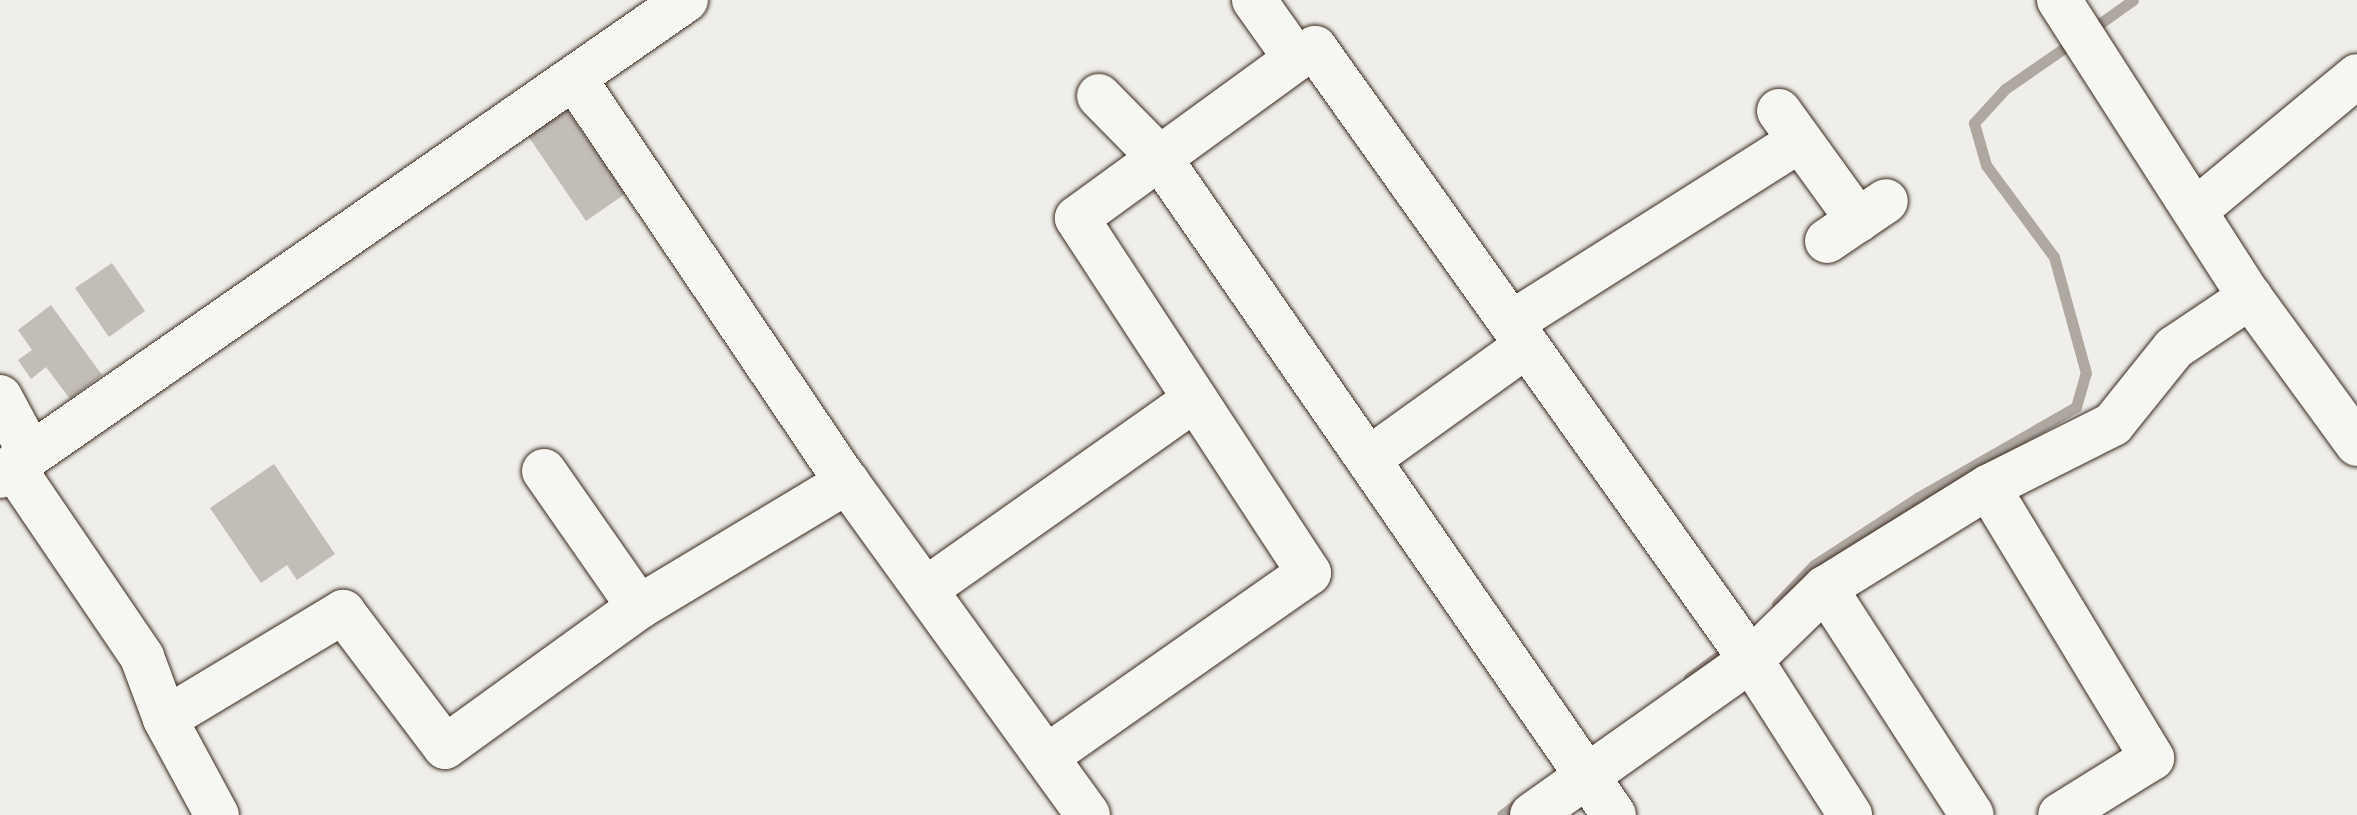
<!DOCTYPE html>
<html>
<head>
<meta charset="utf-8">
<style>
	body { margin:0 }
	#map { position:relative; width:2357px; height:815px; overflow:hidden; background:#efeeea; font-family:Caveat,sans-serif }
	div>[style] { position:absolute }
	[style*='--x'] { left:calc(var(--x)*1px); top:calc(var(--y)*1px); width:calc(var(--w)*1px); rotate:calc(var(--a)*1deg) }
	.stream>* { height:11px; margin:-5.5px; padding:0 5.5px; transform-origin:5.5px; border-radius:5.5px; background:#afa8a1 }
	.building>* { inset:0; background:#c2bdb7 }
	.roads { filter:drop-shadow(0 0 2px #3b2a1e) drop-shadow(0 0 2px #3b2a1e) }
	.minor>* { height:44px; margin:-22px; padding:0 22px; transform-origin:22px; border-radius:22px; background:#f6f6f2 }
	span { translate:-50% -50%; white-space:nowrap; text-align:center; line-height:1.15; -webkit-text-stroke:6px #f6f6f2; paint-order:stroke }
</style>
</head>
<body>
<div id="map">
	<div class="stream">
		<i style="--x:2088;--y:32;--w:55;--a:-35.4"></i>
		<i style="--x:1777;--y:604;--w:54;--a:-46.5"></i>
		<i style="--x:1814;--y:565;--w:123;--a:-33"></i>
		<i style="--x:1917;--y:498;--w:183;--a:-29.8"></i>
		<i style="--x:2076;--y:407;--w:35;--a:-74"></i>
		<i style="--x:2086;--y:373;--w:120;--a:-105.4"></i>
		<i style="--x:2054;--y:257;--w:114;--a:-126.5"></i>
		<i style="--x:1986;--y:165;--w:44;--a:-105.9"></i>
		<i style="--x:1974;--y:123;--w:46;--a:-47.6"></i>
		<i style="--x:2005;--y:89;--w:83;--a:-34.7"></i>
		<i style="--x:1689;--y:678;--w:54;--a:-36.7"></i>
		<i style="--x:1502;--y:815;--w:26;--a:-36"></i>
	</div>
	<div class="building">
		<i style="clip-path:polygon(563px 104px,625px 194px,586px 221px,524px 130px)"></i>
		<i style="clip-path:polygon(112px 263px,145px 311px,109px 337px,75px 288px)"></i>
		<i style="clip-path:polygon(51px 305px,102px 375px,70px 399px,46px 367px,31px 379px,18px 360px,32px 350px,18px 330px)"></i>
		<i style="clip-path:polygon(274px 464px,335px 554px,297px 580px,287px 565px,261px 583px,210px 508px)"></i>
	</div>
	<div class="roads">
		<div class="minor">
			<i style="--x:1254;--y:0;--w:72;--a:54.6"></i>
			<i style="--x:1296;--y:59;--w:22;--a:-30"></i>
			<i style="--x:1315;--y:48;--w:751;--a:54.53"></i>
			<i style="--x:1751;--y:660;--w:103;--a:-44.2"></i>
			<i style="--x:1825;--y:588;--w:192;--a:-31.8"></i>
			<i style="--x:1988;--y:487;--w:140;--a:-26.7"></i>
			<i style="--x:2113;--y:424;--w:97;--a:-51.2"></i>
			<i style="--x:2174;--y:348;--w:92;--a:-33.9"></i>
			<i style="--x:2059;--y:0;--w:353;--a:57.3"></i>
			<i style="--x:2250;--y:297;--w:182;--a:53.9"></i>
			<i style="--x:574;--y:78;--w:488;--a:56"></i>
			<i style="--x:847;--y:482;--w:411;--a:54.1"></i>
			<i style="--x:1099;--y:96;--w:86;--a:45.5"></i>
			<i style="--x:1159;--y:157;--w:800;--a:55.34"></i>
			<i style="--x:1779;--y:111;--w:135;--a:54.1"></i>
			<i style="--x:2197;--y:209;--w:208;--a:-39.7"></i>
			<i style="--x:1827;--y:241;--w:71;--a:-34.1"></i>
			<i style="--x:1511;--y:323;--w:342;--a:-32.3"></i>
			<i style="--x:0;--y:397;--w:61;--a:61.8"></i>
			<i style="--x:29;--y:451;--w:23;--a:135"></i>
			<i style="--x:1370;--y:458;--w:193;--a:-35.7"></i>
			<i style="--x:13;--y:467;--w:230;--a:55.8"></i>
			<i style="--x:142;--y:657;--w:66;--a:69.6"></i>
			<i style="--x:165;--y:719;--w:109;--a:61.6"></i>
			<i style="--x:544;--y:471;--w:166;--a:55.1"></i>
			<i style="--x:0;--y:476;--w:835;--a:-34.76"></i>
			<i style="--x:1988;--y:487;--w:317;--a:58.8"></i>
			<i style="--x:2152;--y:758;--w:108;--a:148.2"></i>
			<i style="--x:1825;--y:588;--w:270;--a:57.1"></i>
			<i style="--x:926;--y:589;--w:329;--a:-35.2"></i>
			<i style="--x:165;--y:719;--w:208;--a:-31"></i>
			<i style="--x:343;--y:612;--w:169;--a:52.9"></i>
			<i style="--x:445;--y:747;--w:239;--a:-35.8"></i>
			<i style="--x:639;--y:607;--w:243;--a:-31"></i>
			<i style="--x:1046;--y:757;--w:321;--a:-35"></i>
			<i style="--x:1309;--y:573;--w:424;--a:-123.2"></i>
			<i style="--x:1077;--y:218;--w:271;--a:-36"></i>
			<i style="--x:1532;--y:815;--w:268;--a:-35.3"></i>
			<i style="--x:1751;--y:660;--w:184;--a:57.4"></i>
		</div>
	</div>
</div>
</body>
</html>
